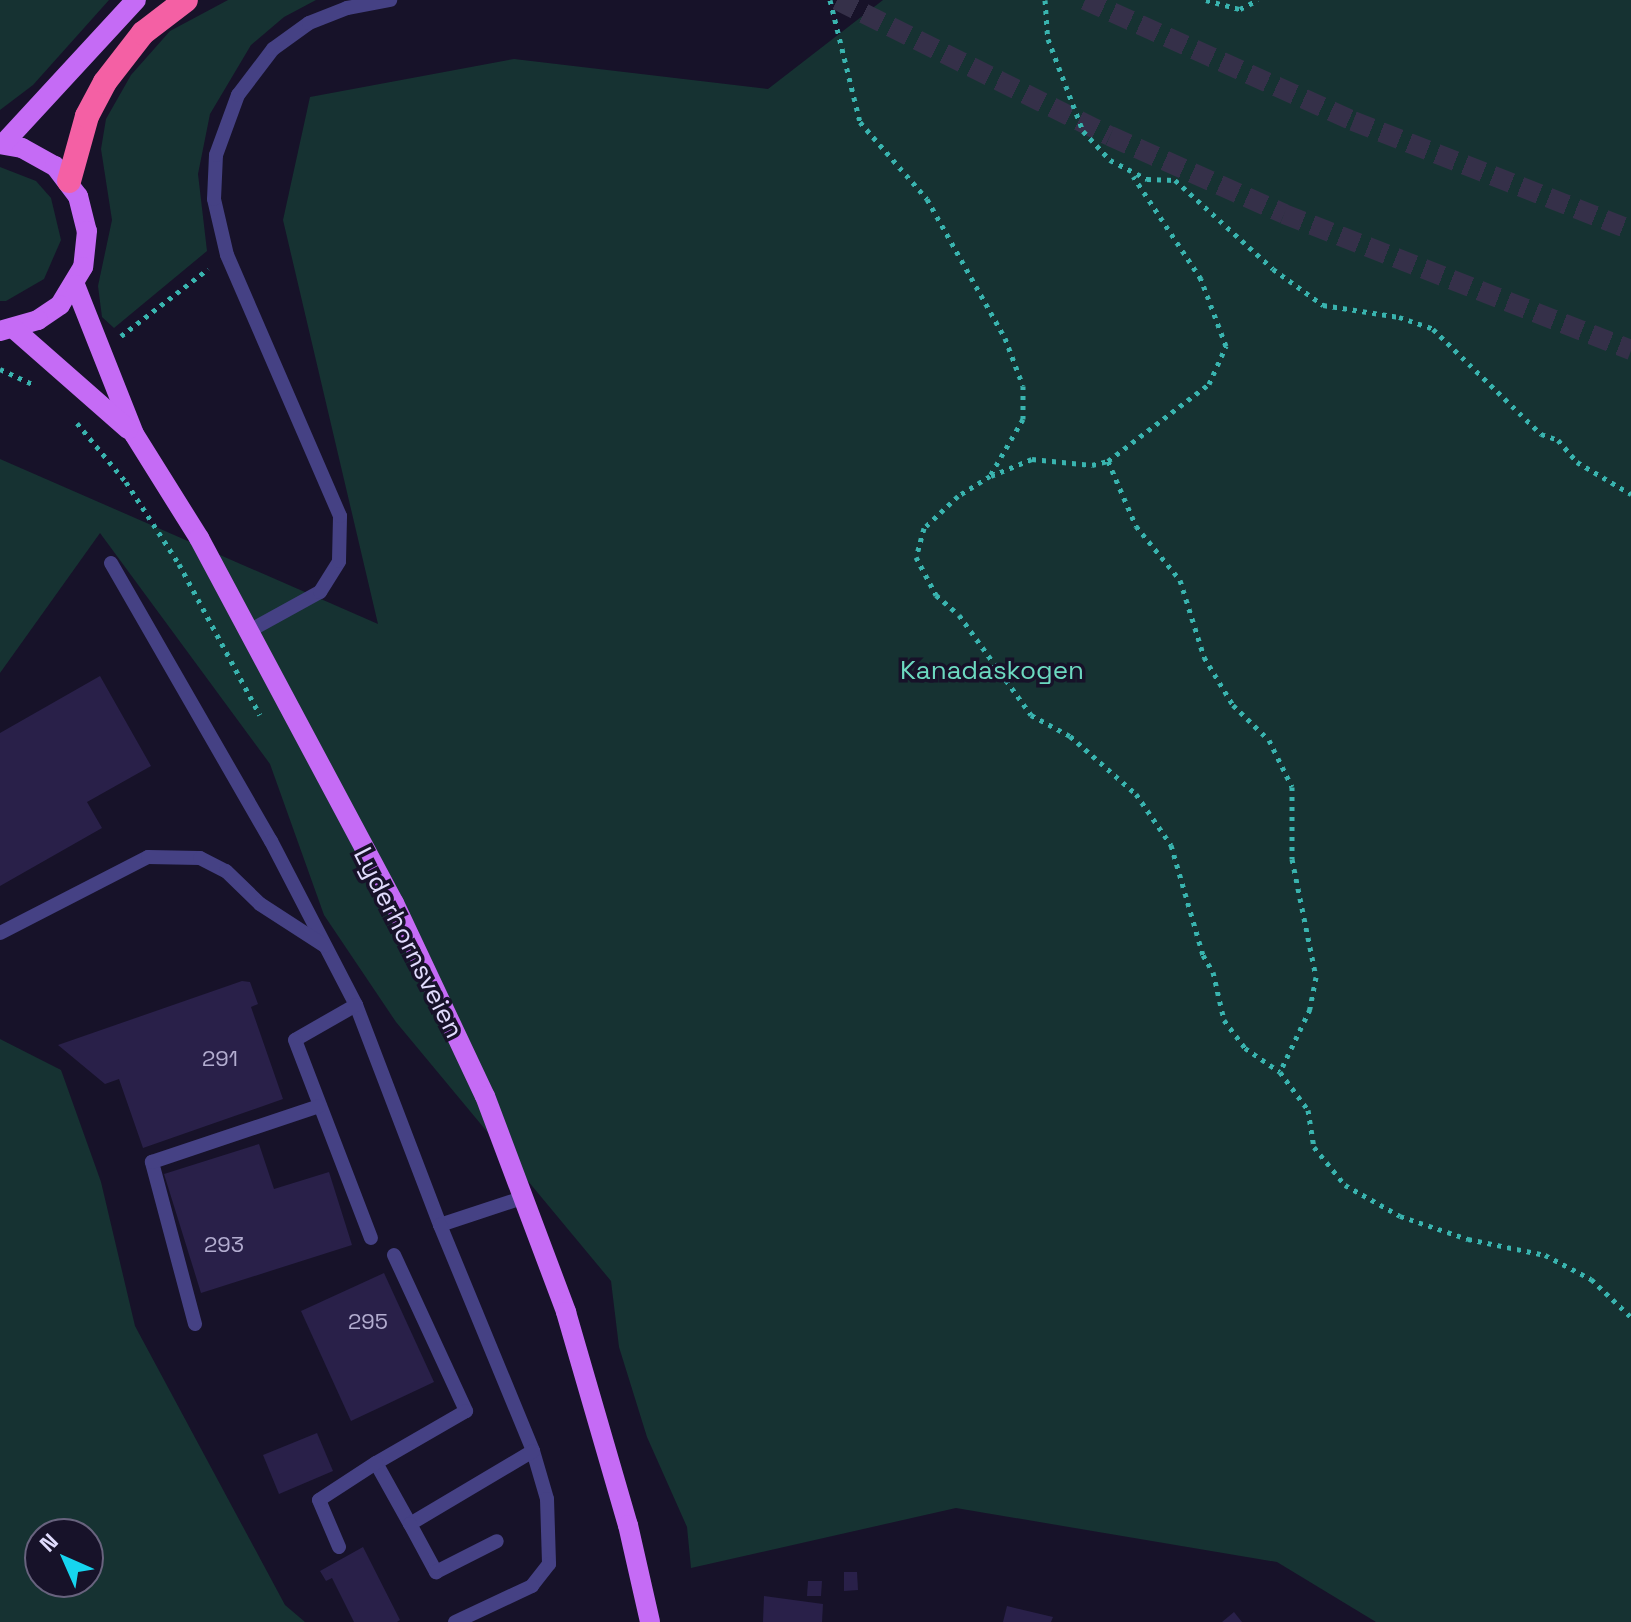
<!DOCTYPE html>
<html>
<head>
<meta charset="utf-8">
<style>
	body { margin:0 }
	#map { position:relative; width:1631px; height:1622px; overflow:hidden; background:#171229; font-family:"Space Grotesk",sans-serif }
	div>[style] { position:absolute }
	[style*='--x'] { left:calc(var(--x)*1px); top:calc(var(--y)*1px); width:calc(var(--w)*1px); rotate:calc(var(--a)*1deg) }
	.green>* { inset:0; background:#163232 }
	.building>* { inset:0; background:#292049 }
	.primary-tunnel>* { height:20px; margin-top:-10px; transform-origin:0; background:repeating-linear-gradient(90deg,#353049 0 20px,transparent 0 30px) }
	.path>* { height:5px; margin-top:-2.5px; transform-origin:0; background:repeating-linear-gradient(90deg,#39b4af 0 4px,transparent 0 10px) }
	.service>* { height:14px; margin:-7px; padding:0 7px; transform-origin:7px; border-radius:7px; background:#454184 }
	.primary>* { height:20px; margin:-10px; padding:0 10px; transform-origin:10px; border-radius:10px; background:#c56bf5 }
	.motorway>* { height:24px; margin:-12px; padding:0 12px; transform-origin:12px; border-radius:12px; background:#f460a4 }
	span { translate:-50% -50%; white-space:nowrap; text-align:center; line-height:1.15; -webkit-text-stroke:7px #171229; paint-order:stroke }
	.number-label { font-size:22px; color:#b3add0 }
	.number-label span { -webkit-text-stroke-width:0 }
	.park-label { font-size:26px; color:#6cd9c0 }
	.street-label { font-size:26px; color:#e1dcfd }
	.north { position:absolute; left:24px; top:1518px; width:80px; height:80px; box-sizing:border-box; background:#171229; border:2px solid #68637e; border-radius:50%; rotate:315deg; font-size:22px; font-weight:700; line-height:32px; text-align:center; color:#e1dcfd }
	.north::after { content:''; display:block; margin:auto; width:28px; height:36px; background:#16d5ef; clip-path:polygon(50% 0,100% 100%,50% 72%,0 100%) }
</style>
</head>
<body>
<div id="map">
	<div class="green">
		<i style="clip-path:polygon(0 0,109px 0,33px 85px,0 110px)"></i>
		<i style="clip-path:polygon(228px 0,316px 0,284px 17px,251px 45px,210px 114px,198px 174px,207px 251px,114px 328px,102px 317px,98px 286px,112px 220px,101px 149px,106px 119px,131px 75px,170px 31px)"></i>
		<i style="clip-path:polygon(883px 0,1631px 0,1631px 1622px,1376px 1622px,1277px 1562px,956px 1508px,691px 1568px,687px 1527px,647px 1437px,619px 1347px,611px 1281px,396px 1022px,324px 915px,270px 764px,100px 533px,0 673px,0 459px,378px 624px,283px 220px,310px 97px,514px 59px,768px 89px)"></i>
		<i style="clip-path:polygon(0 167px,36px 181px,51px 198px,61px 240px,44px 279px,6px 301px,0 301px)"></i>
		<i style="clip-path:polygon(evenodd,0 1039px,61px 1070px,101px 1182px,135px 1326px,285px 1605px,305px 1622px,0 1622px,0 1039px,40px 1534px,88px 1534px,88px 1582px,40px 1582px,40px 1534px)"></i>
	</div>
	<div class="building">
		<i style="clip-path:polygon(100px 676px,151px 766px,87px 802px,102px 828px,0 886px,0 733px)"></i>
		<i style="clip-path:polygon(242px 981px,250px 982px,258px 1004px,251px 1007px,283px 1099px,143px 1148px,119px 1079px,105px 1084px,58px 1045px)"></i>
		<i style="clip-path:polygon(259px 1144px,274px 1189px,329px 1172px,352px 1245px,201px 1293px,164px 1174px)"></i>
		<i style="clip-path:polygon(384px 1273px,434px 1382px,351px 1421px,301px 1311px)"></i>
		<i style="clip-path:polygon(317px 1433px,333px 1471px,279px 1494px,263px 1455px)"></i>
		<i style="clip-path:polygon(363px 1547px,400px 1620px,397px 1622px,354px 1622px,332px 1578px,326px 1581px,320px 1571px)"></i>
		<i style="clip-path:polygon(844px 1572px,857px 1572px,858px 1590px,844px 1591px)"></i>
		<i style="clip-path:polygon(808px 1581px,822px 1581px,821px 1596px,807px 1596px)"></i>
		<i style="clip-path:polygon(764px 1596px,823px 1604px,822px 1622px,763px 1622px)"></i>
		<i style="clip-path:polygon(1007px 1606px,1053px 1617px,1051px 1622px,1003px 1622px)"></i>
		<i style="clip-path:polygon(1234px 1612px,1242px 1622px,1222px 1622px)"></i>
	</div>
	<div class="primary-tunnel">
		<i style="--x:837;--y:0;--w:305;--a:26.5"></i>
		<i style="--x:1110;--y:136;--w:191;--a:24.1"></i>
		<i style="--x:1284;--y:214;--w:373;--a:21.4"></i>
		<i style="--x:1085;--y:0;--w:294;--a:24.3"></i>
		<i style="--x:1353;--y:121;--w:299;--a:21.4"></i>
	</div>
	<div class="path">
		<i style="--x:830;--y:0;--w:126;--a:76.2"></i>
		<i style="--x:860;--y:122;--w:102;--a:49"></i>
		<i style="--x:927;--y:199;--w:159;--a:60.7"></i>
		<i style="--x:1005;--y:338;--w:51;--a:69.4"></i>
		<i style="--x:1023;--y:386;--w:33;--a:90"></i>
		<i style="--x:1023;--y:419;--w:66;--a:120.1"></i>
		<i style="--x:990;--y:476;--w:38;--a:148"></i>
		<i style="--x:958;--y:496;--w:47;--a:136.7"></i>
		<i style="--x:924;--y:528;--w:30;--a:105"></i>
		<i style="--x:916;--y:557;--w:43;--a:62.2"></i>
		<i style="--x:936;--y:595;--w:30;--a:41"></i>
		<i style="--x:959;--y:615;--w:123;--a:54.2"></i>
		<i style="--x:1031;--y:715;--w:44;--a:28.3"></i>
		<i style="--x:1070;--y:736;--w:88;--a:41.3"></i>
		<i style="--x:1136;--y:794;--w:62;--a:55.5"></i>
		<i style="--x:1171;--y:845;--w:115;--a:73.8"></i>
		<i style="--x:1203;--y:955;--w:20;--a:60"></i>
		<i style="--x:1213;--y:972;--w:49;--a:77.1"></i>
		<i style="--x:1224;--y:1020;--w:35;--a:53"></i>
		<i style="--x:1245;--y:1048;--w:42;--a:34.4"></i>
		<i style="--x:1280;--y:1072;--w:47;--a:53.6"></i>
		<i style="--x:1308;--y:1110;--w:37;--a:81"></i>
		<i style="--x:1314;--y:1147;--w:49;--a:50.8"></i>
		<i style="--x:1345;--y:1185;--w:63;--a:29.4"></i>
		<i style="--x:1400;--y:1216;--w:72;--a:18.7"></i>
		<i style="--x:1468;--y:1239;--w:79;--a:11.7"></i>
		<i style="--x:1545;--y:1255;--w:52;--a:27.6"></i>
		<i style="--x:1591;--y:1279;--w:55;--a:43.5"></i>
		<i style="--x:1045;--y:0;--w:39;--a:86"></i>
		<i style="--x:1048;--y:39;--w:98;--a:69.2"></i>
		<i style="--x:1083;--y:131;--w:40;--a:47"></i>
		<i style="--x:1110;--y:160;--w:42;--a:27.2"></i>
		<i style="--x:1147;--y:179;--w:28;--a:2"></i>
		<i style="--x:1175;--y:180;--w:132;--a:42.2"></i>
		<i style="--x:1273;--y:269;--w:62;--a:35.8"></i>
		<i style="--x:1323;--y:305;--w:77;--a:9"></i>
		<i style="--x:1399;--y:317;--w:36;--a:19"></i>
		<i style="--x:1433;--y:329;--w:151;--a:44.2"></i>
		<i style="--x:1541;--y:434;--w:18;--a:19"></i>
		<i style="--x:1558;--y:440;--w:29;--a:49"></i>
		<i style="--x:1577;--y:462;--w:63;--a:30.7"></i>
		<i style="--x:1206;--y:0;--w:35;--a:15"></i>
		<i style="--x:1240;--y:9;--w:20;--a:-27"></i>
		<i style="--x:121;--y:336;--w:110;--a:-37.6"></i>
		<i style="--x:0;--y:369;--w:38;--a:25"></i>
		<i style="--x:77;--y:423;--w:77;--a:50.3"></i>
		<i style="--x:126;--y:482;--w:98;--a:57.1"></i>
		<i style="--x:179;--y:564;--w:171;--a:61.8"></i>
		<i style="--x:1108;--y:461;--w:71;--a:66.7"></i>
		<i style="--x:1136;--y:526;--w:70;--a:50.8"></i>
		<i style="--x:1180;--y:580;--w:81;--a:72.7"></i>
		<i style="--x:1204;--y:657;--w:56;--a:58.9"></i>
		<i style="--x:1233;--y:705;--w:50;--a:44.2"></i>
		<i style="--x:1269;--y:740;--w:52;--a:63.9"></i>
		<i style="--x:1292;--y:787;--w:72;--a:90"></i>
		<i style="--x:1292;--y:859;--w:120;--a:78.5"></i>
		<i style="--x:1316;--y:977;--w:33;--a:101"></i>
		<i style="--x:1310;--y:1009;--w:70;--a:115.5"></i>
		<i style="--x:991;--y:476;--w:44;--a:-22.5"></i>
		<i style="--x:1032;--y:459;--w:60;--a:5.7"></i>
		<i style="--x:1092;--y:465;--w:16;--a:-14"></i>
		<i style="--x:1108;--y:461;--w:127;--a:-37.3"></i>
		<i style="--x:1209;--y:384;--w:42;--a:-65.9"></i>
		<i style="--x:1226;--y:346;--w:72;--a:-110.5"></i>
		<i style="--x:1201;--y:279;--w:123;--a:-123.4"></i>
	</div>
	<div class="service">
		<i style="--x:111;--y:563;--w:321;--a:60.1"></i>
		<i style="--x:271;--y:841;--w:185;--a:62.6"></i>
		<i style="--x:356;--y:1005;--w:235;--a:69.1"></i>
		<i style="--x:440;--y:1225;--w:89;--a:-18.2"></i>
		<i style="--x:249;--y:631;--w:81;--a:-28.8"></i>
		<i style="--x:320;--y:592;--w:36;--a:-58"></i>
		<i style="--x:339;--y:561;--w:45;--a:-88.7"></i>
		<i style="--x:340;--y:516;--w:284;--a:-113.4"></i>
		<i style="--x:227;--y:255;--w:57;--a:-103.1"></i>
		<i style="--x:214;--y:199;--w:44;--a:-87.4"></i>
		<i style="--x:216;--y:155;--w:64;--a:-69.9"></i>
		<i style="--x:238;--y:95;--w:58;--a:-52.7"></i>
		<i style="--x:273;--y:49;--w:44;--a:-35.8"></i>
		<i style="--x:309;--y:23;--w:41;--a:-21.5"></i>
		<i style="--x:347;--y:8;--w:44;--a:-10.5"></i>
		<i style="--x:0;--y:933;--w:166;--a:-27.2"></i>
		<i style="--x:148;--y:857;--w:52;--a:1.1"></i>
		<i style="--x:200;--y:858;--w:29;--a:27"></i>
		<i style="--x:226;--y:871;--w:47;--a:44.1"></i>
		<i style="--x:260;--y:904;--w:77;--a:32.9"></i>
		<i style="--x:356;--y:1005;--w:70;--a:150.2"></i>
		<i style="--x:295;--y:1040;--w:212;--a:69"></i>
		<i style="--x:440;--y:1225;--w:244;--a:67.6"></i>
		<i style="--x:533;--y:1451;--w:50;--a:73.7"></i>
		<i style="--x:547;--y:1499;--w:65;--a:88.2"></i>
		<i style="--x:549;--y:1564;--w:28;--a:128"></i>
		<i style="--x:532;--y:1586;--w:85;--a:154.9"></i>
		<i style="--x:394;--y:1255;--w:172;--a:65.2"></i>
		<i style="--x:466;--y:1411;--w:104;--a:150"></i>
		<i style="--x:376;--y:1463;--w:70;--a:60.9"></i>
		<i style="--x:410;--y:1524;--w:143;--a:-30.7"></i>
		<i style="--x:195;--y:1324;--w:168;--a:-104.9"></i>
		<i style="--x:152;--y:1162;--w:176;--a:-18.5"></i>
		<i style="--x:410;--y:1524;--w:55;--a:61.6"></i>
		<i style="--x:436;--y:1572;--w:68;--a:-26.9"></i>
		<i style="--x:339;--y:1547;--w:51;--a:-113.1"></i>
		<i style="--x:319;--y:1500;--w:68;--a:-33"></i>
	</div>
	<div class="primary">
		<i style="--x:0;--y:144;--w:22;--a:10"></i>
		<i style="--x:22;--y:148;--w:38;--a:29"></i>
		<i style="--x:55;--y:166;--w:38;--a:53"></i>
		<i style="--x:78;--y:196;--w:36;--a:76"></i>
		<i style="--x:87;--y:231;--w:36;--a:96"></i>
		<i style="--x:83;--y:267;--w:44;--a:121.2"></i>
		<i style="--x:60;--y:305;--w:27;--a:146"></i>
		<i style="--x:38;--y:320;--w:40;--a:164"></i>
		<i style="--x:3;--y:144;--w:196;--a:-47.3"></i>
		<i style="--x:75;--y:285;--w:160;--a:68.4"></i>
		<i style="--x:134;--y:434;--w:123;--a:58"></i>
		<i style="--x:199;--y:538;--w:414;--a:61.9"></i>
		<i style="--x:394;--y:903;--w:213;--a:64.8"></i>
		<i style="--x:485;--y:1096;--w:231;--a:69.4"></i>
		<i style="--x:566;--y:1312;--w:222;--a:73.8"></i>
		<i style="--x:628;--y:1525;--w:99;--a:77.2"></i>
		<i style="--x:14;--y:329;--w:152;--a:41.3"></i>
	</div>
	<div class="motorway">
		<i style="--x:69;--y:181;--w:67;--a:-74.5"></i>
		<i style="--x:87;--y:116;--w:38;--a:-62"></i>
		<i style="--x:105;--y:82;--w:62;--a:-52.2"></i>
		<i style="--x:143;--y:33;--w:54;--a:-37.5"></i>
	</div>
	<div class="number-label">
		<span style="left:220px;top:1059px">291</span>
		<span style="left:224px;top:1245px">293</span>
		<span style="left:368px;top:1322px">295</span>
	</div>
	<div class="park-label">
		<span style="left:992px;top:671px">Kanadaskogen</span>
	</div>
	<div class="street-label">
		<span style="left:408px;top:943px;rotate:63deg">Lyderhornsveien</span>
	</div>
	<div class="north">N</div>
</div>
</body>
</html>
